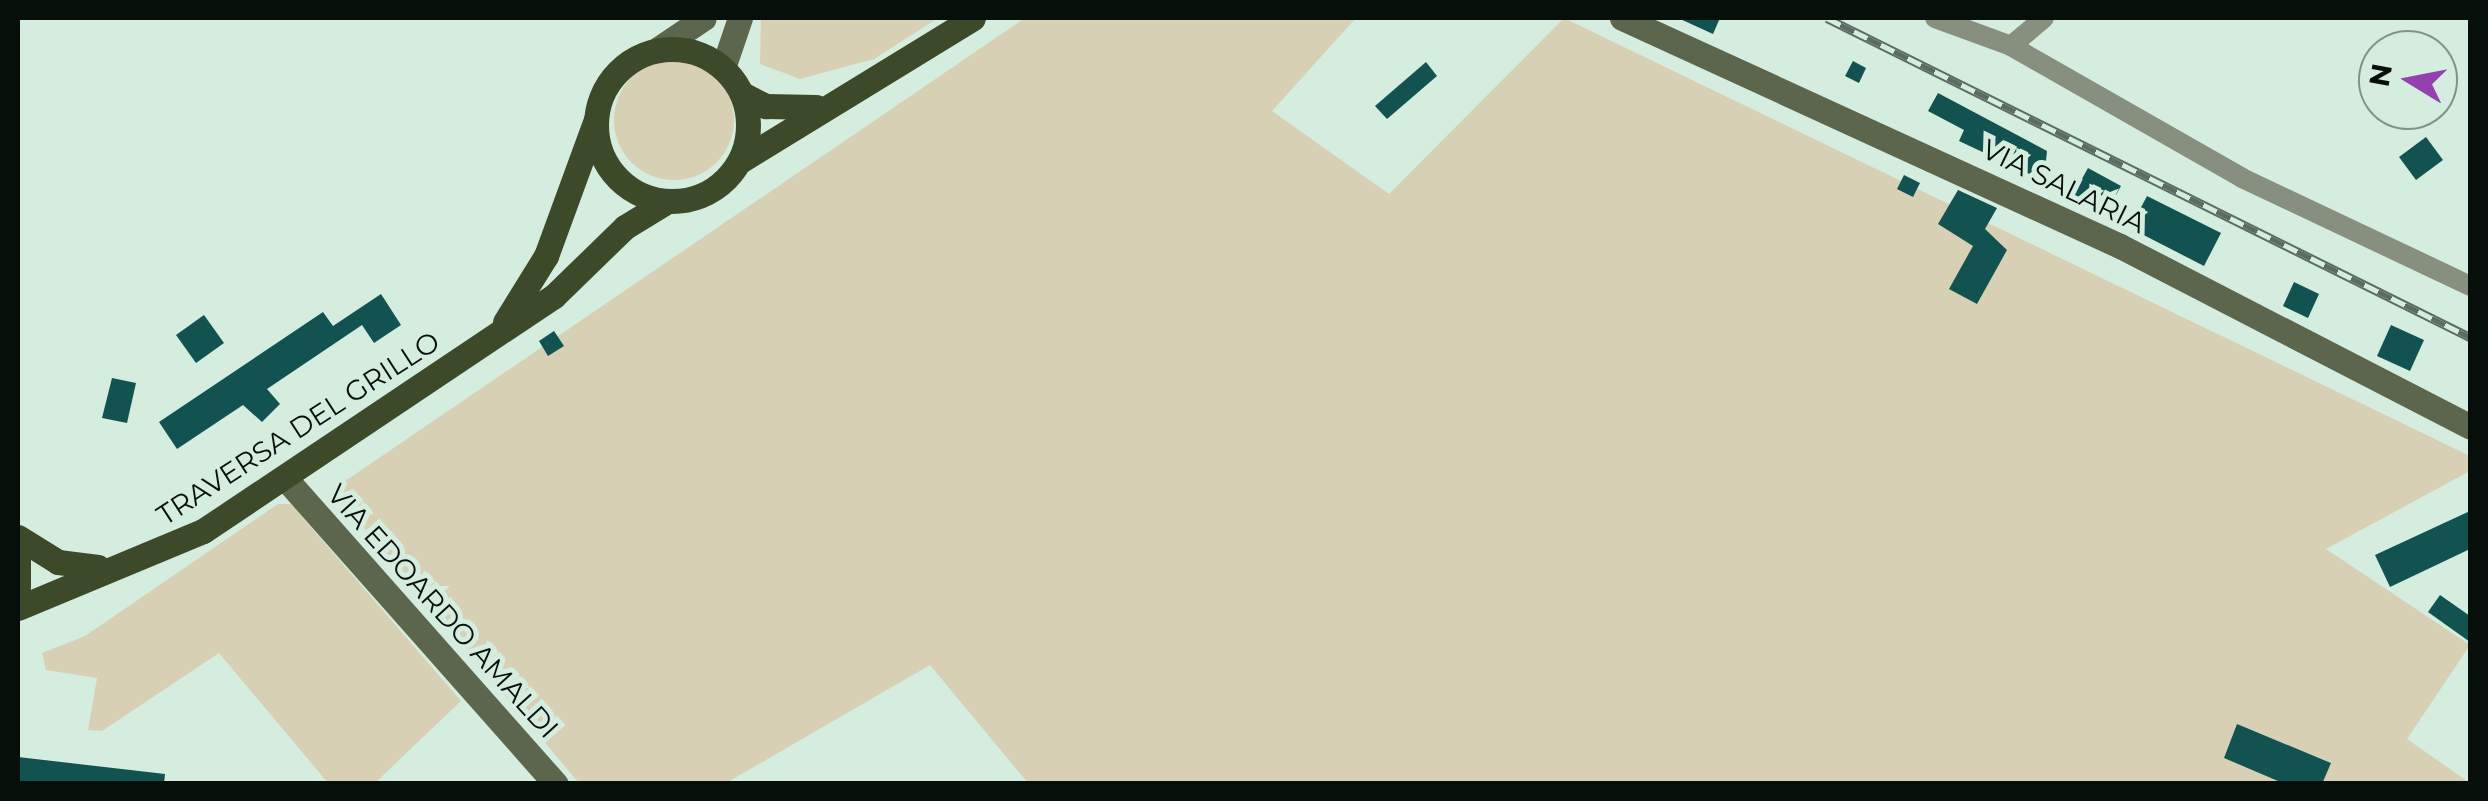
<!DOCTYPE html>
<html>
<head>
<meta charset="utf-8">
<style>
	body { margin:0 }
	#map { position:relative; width:2488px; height:801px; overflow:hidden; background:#d4edde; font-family:Montserrat,sans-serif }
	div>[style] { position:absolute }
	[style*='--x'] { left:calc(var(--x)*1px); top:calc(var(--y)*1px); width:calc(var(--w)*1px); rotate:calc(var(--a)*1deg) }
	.green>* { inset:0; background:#d7d0b5 }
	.round { border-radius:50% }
	.building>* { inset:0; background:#125250 }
	.street>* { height:20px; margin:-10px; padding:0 10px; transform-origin:10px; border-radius:10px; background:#87907e }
	.secondary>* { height:25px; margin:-12.5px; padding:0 12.5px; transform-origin:12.5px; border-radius:12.5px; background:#5b664d }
	.primary>* { height:25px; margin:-12.5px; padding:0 12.5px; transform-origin:12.5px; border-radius:12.5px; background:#3c4a2a }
	.primary>.ring { margin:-12.5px; padding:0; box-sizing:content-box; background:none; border:25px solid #3c4a2a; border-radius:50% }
	.rail>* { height:9px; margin-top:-4.5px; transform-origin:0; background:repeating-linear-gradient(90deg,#d4edde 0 15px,#5d6c63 0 30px); box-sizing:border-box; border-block:2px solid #5d6c63 }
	span { translate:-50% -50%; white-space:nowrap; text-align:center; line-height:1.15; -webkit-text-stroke:10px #d4edde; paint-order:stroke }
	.street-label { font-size:28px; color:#070f0a }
	.frame { position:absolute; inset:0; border:20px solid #070f0a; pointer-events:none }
	.north { position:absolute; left:2358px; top:30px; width:100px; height:100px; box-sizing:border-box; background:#d4edde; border:2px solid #829489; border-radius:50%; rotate:280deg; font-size:28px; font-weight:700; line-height:40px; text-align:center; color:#070f0a }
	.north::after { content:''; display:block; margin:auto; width:35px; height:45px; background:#9440ae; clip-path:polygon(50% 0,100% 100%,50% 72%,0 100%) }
</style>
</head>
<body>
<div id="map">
	<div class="green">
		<i style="clip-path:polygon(761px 18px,938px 18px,874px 59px,800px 79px,760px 64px)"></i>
		<i style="clip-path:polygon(1025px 18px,1356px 18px,1272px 111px,1389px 194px,1564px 18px,2470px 456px,2470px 471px,2326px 549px,2470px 645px,2407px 739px,2470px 783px,2322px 783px,2330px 762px,2238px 725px,2224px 758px,2285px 783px,1028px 783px,930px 665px,726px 783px,579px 783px,332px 490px)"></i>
		<i class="round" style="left:614px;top:60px;width:120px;height:120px"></i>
		<i style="clip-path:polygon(278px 504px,291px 504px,461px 701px,375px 783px,328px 783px,219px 653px,102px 731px,88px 730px,97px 678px,46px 670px,42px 653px,85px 636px)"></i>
	</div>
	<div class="building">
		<i style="clip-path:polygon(1678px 18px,1720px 18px,1713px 34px)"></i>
		<i style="clip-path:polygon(1853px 61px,1866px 68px,1859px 83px,1845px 76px)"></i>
		<i style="clip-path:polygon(1426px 62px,1437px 76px,1387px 119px,1375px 106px)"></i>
		<i style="clip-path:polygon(1938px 93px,2047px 151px,2044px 181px,1959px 141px,1964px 130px,1928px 111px)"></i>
		<i style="clip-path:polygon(2426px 137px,2443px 160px,2416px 180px,2399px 157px)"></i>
		<i style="clip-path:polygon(2088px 168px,2121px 186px,2106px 213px,2073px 195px)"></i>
		<i style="clip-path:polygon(1904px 175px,1920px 183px,1913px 197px,1897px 189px)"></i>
		<i style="clip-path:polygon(1958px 190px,1997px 208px,1985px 229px,2007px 250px,1977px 304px,1949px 289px,1973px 246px,1938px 224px)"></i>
		<i style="clip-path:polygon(2147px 196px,2221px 233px,2204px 266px,2130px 228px)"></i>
		<i style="clip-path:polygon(2294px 282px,2319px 294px,2308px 318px,2283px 306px)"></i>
		<i style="clip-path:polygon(381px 294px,401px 325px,374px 343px,362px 325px,267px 389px,280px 404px,262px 422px,243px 405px,177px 449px,159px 422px,323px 312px,333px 326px)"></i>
		<i style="clip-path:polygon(204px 315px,224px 343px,196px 363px,176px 335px)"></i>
		<i style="clip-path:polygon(2391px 325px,2424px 340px,2410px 371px,2377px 356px)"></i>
		<i style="clip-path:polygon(554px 331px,564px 346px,548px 356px,539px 341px)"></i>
		<i style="clip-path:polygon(112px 378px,136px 383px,127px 423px,102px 418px)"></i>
		<i style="clip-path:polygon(2470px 511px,2470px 549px,2390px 587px,2375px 555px)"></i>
		<i style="clip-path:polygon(2440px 595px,2470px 616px,2470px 642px,2428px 612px)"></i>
		<i style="clip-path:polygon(2237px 724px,2331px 763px,2322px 784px,2285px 784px,2224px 758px)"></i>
		<i style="clip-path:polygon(18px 757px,165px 774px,164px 784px,18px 784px)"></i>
	</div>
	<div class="street">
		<i style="--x:1935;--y:18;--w:81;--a:20.2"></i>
		<i style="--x:2011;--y:46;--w:266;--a:29.7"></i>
		<i style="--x:2242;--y:178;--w:252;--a:25.3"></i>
		<i style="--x:2011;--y:46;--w:43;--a:-40.3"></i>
	</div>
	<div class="secondary">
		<i style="--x:1622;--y:18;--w:548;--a:24.6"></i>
		<i style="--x:2120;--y:246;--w:394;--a:27.3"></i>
		<i style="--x:658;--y:49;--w:55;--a:-34"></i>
		<i style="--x:723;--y:68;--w:53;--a:-71.2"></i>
		<i style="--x:285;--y:478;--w:409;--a:48.5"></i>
	</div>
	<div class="primary">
		<i class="ring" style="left:596px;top:49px;width:127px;height:127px"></i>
		<i style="--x:742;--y:94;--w:27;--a:27"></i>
		<i style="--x:766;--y:106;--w:50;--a:1.1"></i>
		<i style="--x:740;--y:161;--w:273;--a:-31.5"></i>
		<i style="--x:505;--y:322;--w:78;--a:-58.2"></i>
		<i style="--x:546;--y:256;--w:143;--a:-69.9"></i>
		<i style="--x:18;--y:537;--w:47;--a:32"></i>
		<i style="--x:58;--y:562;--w:40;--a:7.1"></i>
		<i style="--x:18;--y:550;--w:37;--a:90"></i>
		<i style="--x:18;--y:608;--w:200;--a:-22.6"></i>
		<i style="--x:203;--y:531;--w:422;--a:-33.8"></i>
		<i style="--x:554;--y:296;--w:99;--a:-44.2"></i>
		<i style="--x:625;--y:227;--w:48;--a:-31.4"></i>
	</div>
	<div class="rail">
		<i style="--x:1827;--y:18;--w:718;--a:26.39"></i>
	</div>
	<div class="street-label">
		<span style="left:2064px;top:186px;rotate:26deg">VIA SALARIA</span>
		<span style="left:298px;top:428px;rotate:-33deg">TRAVERSA DEL GRILLO</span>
		<span style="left:443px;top:611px;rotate:48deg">VIA EDOARDO AMALDI</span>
	</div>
	<div class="frame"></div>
	<div class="north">N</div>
</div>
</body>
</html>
